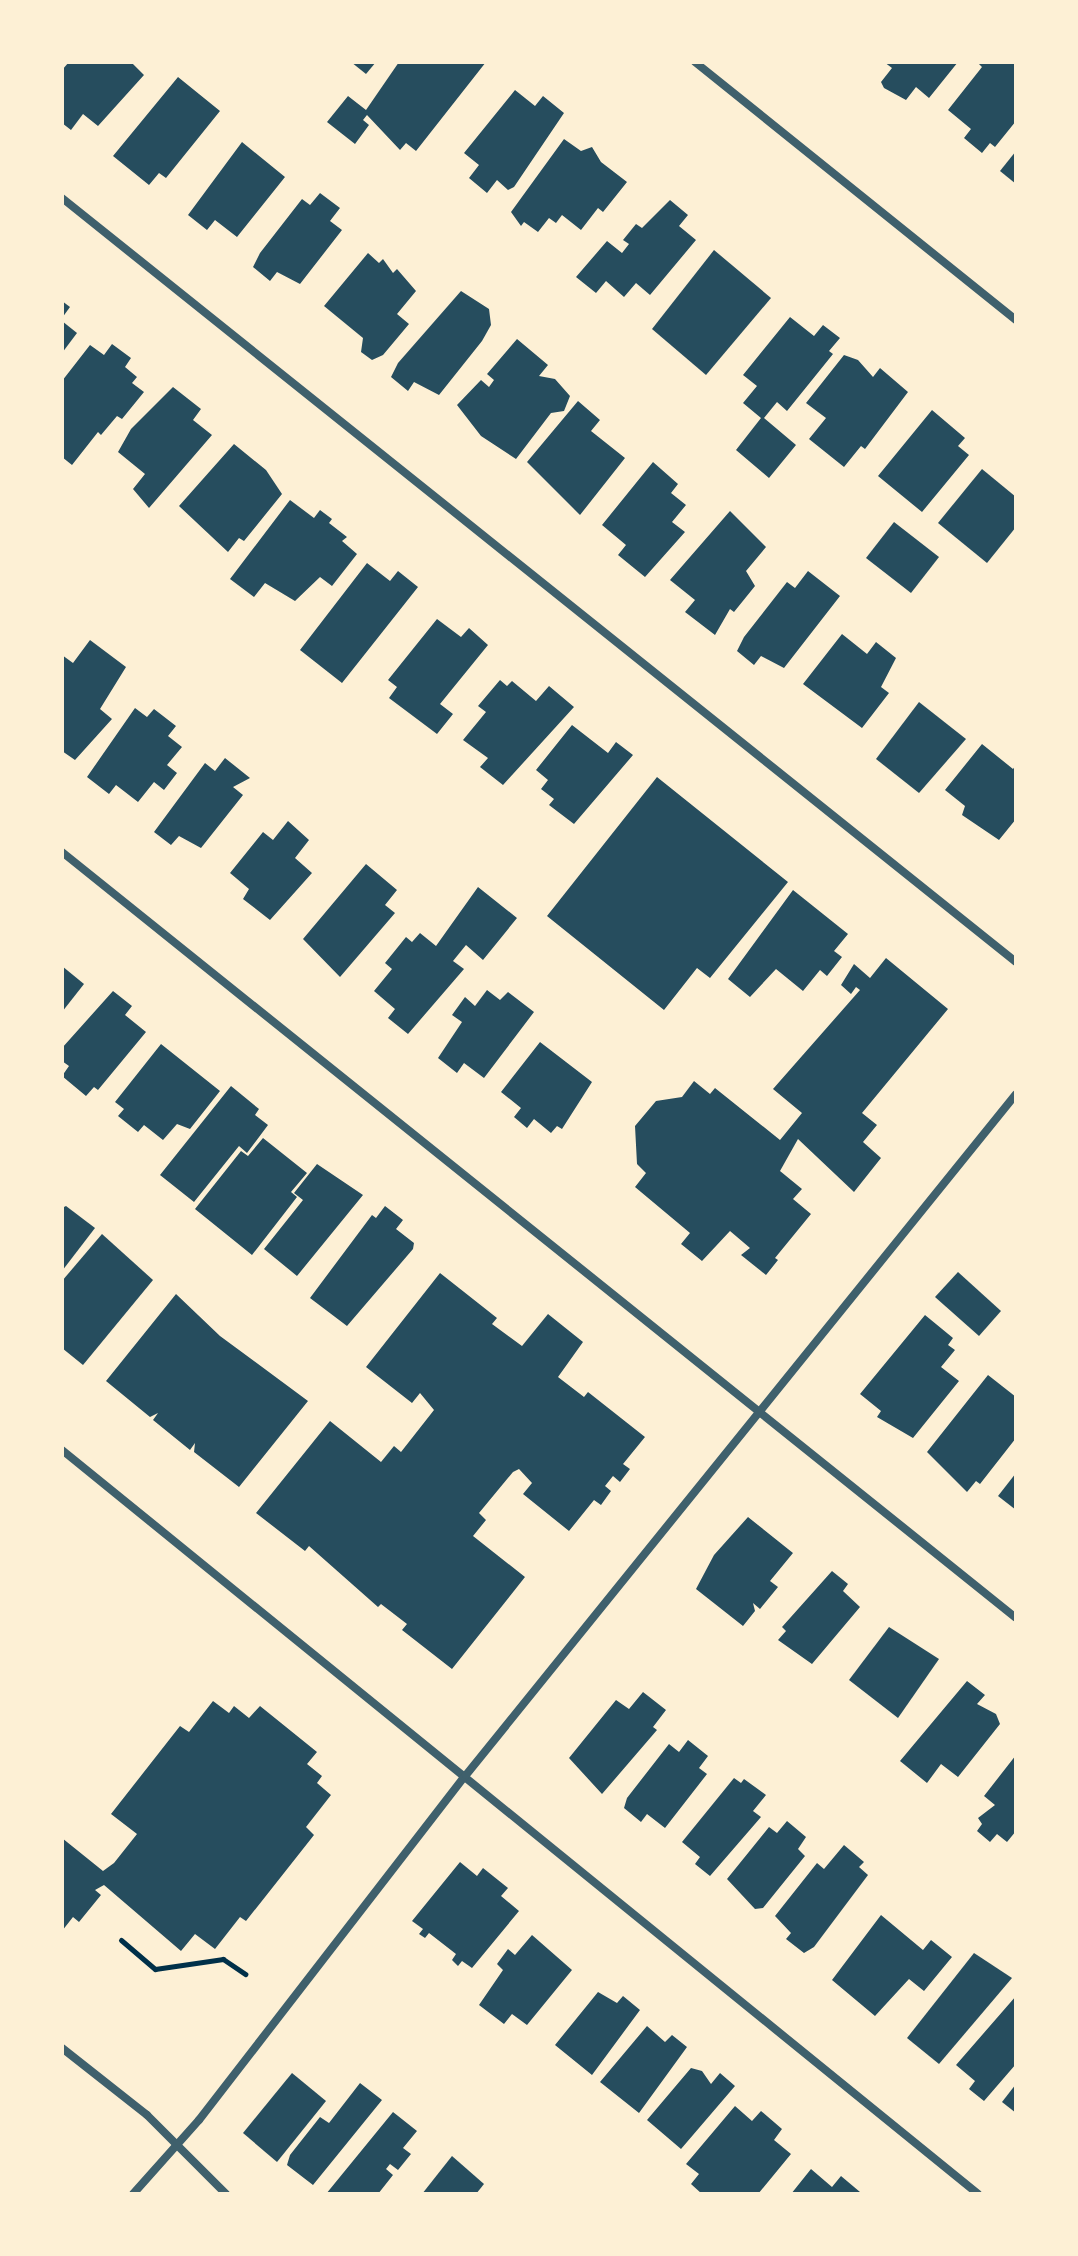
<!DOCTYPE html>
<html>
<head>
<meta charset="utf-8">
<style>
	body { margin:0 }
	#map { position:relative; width:1078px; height:2256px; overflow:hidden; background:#fdf0d5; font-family:Ubuntu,sans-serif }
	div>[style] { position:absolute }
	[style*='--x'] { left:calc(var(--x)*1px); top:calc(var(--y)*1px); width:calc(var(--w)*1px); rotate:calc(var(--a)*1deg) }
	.building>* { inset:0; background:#264d5e }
	.path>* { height:5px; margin:-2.5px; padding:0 2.5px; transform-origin:2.5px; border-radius:2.5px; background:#003049 }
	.minor>* { height:8px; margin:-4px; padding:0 4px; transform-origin:4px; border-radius:4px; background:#3f606c }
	span { translate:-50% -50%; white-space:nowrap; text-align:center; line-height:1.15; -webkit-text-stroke:8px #fdf0d5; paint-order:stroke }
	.frame { position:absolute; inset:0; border:64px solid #fdf0d5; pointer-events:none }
</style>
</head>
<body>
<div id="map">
	<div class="building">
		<i style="clip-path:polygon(69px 62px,131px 62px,144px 75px,98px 126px,83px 114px,71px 130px,62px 123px,62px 70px)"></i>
		<i style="clip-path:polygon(351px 62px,376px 62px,366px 74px)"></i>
		<i style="clip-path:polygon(399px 62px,486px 62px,416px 151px,406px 143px,400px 150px,367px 115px,363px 120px,369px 125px,355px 144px,327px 122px,348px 96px,366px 110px)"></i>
		<i style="clip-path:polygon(884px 62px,958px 62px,929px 98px,916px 87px,906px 100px,884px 88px,881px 82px,892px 68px)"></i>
		<i style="clip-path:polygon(977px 62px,1016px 62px,1016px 121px,995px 147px,990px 143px,982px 153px,964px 138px,971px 129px,948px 110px,982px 67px)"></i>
		<i style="clip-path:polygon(178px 77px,220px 111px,166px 178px,159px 173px,149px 185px,113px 156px)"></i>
		<i style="clip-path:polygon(515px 90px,535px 106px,543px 96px,564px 113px,514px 187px,508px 190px,497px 180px,487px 193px,469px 178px,479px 165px,464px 153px)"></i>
		<i style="clip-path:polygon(564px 139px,581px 151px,592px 147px,601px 162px,627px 182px,603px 212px,598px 208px,581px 230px,562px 215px,556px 223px,549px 218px,538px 232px,524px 222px,521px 226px,511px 212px)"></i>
		<i style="clip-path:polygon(242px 142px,285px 177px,237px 237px,215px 220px,207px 230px,188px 215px)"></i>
		<i style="clip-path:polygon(1016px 151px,1016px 184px,1000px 171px)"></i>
		<i style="clip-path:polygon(320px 193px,340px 208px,330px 221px,342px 230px,300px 284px,277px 272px,270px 281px,253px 267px,260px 253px,302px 199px,310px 205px)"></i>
		<i style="clip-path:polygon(670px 200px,688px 215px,679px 226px,696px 240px,650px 295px,636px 283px,624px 297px,606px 281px,596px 293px,576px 277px,607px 241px,622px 253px,629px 244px,623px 240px,636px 224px,642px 228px)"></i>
		<i style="clip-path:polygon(714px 250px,771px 298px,706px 375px,652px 329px)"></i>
		<i style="clip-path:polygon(368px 253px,379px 263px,383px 259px,393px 273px,397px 269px,416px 291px,397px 314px,409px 324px,383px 355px,372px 360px,361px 352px,363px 338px,324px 306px)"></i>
		<i style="clip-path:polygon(461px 291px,489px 309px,491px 325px,482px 341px,439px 395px,414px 382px,408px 391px,391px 377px,398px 363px)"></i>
		<i style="clip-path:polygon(62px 301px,70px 307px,62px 318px)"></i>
		<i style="clip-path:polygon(790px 317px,814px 336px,823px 325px,840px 338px,829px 351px,833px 354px,787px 411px,777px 402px,764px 418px,796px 445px,769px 478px,736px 450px,761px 418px,743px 403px,757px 386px,743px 375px)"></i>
		<i style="clip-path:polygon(62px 321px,77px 333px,62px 353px)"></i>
		<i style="clip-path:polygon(517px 339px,548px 365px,539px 376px,555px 379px,570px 396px,564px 411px,551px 413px,516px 459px,481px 436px,457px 405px,481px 380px,489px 387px,494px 380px,487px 374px)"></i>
		<i style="clip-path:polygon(112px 344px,131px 358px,125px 367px,137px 377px,132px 383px,144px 392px,122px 419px,117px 416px,101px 435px,98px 432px,72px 465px,62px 457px,62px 381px,90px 345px,104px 355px)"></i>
		<i style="clip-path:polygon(844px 355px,858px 360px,873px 377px,880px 368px,908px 392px,865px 449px,861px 446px,844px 467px,809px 439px,826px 418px,806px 403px)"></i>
		<i style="clip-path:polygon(173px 387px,201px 409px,193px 420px,212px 435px,149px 508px,133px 489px,145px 474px,118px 452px,131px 429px)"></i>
		<i style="clip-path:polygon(578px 401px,600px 420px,591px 431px,625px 458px,580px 515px,527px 462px)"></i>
		<i style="clip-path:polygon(932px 410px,965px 438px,958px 446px,969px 455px,922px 512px,878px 476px)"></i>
		<i style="clip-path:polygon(234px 444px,266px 470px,282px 494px,244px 541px,239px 538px,228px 552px,179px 506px)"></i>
		<i style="clip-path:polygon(653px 462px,678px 484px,671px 493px,686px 505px,672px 522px,685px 532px,645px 577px,618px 555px,626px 545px,602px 525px)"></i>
		<i style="clip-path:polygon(982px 469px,1016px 497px,1016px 527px,987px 563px,938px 523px)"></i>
		<i style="clip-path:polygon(290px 500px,314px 518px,320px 510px,332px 519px,329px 523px,347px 537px,342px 541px,357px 554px,332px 586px,320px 577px,295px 601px,265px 583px,254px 597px,230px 579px)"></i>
		<i style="clip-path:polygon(730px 511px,766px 547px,746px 571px,755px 586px,734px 612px,730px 609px,715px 635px,685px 612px,695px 600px,670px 580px)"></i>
		<i style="clip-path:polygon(894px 522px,939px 557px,911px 593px,866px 558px)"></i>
		<i style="clip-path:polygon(367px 563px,390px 581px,398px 571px,418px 587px,342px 683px,300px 650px)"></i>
		<i style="clip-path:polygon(808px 571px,840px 596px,784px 668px,761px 656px,754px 665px,737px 651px,744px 637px,787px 582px,795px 588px)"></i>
		<i style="clip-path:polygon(437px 619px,461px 637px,469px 628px,488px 645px,440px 704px,453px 714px,437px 734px,389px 698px,397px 687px,388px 680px)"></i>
		<i style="clip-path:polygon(842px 634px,867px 654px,876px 642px,896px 658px,881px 687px,889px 693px,862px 728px,803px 684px)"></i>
		<i style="clip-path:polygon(90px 640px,126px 667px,100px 709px,112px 719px,75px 760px,62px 751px,62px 655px,73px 663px)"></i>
		<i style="clip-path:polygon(500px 680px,507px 686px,512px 681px,536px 701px,549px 686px,574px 707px,503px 785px,480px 767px,488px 758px,463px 740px,486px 712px,478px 706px)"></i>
		<i style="clip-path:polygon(919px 702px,966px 739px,919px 793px,876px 759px)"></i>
		<i style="clip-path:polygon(135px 708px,147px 717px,154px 709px,176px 726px,168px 736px,182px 747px,167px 765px,177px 773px,164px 790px,154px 782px,138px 802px,116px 785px,109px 794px,87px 777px)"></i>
		<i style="clip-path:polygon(572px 725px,608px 753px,616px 742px,633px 755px,574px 824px,549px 805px,554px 799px,541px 789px,548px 780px,536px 770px)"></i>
		<i style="clip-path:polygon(982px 744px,1013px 769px,1016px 765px,1016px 819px,999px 840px,962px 815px,965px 806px,945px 790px)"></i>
		<i style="clip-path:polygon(225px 758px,250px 778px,233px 787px,243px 795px,201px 848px,179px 836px,171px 845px,154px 832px,205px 763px,215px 771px)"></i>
		<i style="clip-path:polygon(657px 777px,788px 882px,710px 978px,697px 968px,664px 1010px,547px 916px)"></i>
		<i style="clip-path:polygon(288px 821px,309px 840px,295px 858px,312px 873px,270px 920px,243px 899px,249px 889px,230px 873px,263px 832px,273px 840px)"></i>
		<i style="clip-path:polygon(366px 864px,397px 890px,385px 905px,395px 913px,340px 977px,303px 939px)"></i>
		<i style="clip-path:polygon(478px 887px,517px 918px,483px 960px,466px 945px,453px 961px,464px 969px,408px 1034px,388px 1018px,395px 1009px,374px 991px,392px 969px,385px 963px,406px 937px,412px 942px,420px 933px,436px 946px)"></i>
		<i style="clip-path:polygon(793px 890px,848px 934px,834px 951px,842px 957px,827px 976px,820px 970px,803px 991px,776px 969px,750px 997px,728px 979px)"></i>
		<i style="clip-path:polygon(886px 958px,948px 1009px,862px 1113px,877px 1125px,863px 1142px,881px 1158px,854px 1192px,798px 1139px,780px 1171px,802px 1189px,793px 1199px,811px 1214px,775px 1258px,778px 1260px,766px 1275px,741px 1255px,750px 1248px,730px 1231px,702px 1261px,681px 1244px,690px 1233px,635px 1187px,646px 1173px,637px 1164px,635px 1126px,656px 1101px,682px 1097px,694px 1081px,710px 1094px,715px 1088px,780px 1140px,802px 1113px,773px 1089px,860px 990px,856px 987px,851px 994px,841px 985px,854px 964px,870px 978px)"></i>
		<i style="clip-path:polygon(62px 966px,84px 984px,62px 1012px)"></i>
		<i style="clip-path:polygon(487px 990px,500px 1000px,508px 992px,534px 1012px,484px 1078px,464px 1063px,457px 1073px,438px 1058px,462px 1022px,452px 1015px,465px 997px,475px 1006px)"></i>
		<i style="clip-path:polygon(113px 991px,132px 1006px,125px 1015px,146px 1032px,98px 1090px,94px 1087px,86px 1096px,62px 1076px,69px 1066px,62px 1061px,62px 1048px)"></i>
		<i style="clip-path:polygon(540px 1042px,592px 1082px,562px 1129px,557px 1126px,551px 1133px,534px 1119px,527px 1128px,514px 1117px,521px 1108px,501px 1092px)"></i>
		<i style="clip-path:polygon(161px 1044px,220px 1091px,190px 1129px,177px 1124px,163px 1140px,144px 1125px,138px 1132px,118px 1116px,124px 1109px,115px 1102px)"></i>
		<i style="clip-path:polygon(231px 1086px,259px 1109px,255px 1115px,268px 1125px,247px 1153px,239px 1146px,194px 1202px,160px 1175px)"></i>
		<i style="clip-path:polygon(263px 1138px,307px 1173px,291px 1192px,297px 1197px,252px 1255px,195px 1209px,241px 1151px,248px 1156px)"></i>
		<i style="clip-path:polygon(317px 1164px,363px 1195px,297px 1276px,264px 1249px,303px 1200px,294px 1193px)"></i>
		<i style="clip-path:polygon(66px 1206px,95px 1228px,62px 1271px,62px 1208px)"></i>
		<i style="clip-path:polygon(385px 1206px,403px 1220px,396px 1229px,414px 1243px,413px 1249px,347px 1326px,310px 1298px,372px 1215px,376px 1218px)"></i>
		<i style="clip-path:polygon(102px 1234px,153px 1280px,83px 1365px,62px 1348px,62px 1281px)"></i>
		<i style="clip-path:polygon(958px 1272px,1001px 1311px,979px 1336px,935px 1297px)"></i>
		<i style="clip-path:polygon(440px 1273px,497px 1318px,492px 1324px,522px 1346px,548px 1314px,583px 1342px,558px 1377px,584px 1397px,588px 1392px,645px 1437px,623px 1464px,630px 1469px,620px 1482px,613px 1476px,605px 1486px,611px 1491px,601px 1505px,594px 1500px,569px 1531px,523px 1494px,532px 1483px,519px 1469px,513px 1472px,479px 1513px,486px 1520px,473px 1536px,525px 1577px,452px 1669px,402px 1630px,407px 1624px,381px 1604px,378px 1607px,309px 1546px,305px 1551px,256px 1513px,330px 1421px,381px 1462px,394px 1446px,401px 1452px,434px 1410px,420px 1393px,412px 1403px,366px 1367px)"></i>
		<i style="clip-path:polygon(176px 1294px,220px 1336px,308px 1401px,239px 1487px,194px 1452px,195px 1443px,190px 1450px,153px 1420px,158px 1413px,150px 1417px,106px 1381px)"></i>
		<i style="clip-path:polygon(925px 1315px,953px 1338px,948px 1345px,955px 1350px,941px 1367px,959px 1381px,913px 1438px,877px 1417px,881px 1411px,860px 1394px)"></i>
		<i style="clip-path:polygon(988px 1375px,1016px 1397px,1016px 1438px,980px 1484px,976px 1481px,967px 1492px,927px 1452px)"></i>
		<i style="clip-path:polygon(1016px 1473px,1016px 1510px,998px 1496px)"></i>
		<i style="clip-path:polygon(748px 1517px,793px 1553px,770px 1581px,778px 1587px,760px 1609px,753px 1603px,755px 1611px,743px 1626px,696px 1589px,714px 1555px)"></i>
		<i style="clip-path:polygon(832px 1571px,848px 1584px,843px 1591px,860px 1607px,812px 1664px,778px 1640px,786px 1631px,782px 1627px)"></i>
		<i style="clip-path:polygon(889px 1627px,939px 1659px,898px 1718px,849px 1680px)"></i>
		<i style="clip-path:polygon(967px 1681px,985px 1695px,977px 1704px,996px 1714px,1000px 1724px,958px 1777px,941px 1764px,927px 1783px,900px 1761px)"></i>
		<i style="clip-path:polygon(643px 1692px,666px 1710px,653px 1727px,657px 1730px,602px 1794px,569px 1758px,616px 1700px,629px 1709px)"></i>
		<i style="clip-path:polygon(213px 1701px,229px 1713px,234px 1706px,249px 1718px,260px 1706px,317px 1752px,307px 1764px,322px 1776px,317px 1783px,331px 1795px,306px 1827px,314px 1835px,246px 1921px,240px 1917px,215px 1949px,195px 1934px,181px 1951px,104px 1885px,95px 1890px,101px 1895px,79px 1922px,73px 1917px,62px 1931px,62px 1838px,103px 1871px,114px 1863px,137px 1834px,111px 1814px,180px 1726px,189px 1732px)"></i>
		<i style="clip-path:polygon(688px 1740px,708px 1756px,699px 1768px,707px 1774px,665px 1828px,647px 1814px,641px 1822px,624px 1808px,627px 1798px,669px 1744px,679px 1752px)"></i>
		<i style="clip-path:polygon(1016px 1755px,1016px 1831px,1007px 1842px,997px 1834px,990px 1842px,977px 1831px,982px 1824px,978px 1818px,995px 1805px,984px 1796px)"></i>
		<i style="clip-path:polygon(734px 1778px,741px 1783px,744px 1779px,766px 1795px,753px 1811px,761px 1817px,710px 1876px,695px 1864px,700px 1857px,682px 1842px)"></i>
		<i style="clip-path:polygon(787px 1821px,806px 1837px,798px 1849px,805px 1856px,763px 1908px,755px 1909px,727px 1879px,769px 1827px,777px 1833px)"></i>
		<i style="clip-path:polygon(844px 1845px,864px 1862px,859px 1867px,868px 1875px,814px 1947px,804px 1953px,786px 1939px,791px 1933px,775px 1916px,817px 1863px,824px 1869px)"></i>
		<i style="clip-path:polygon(460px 1862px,477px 1876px,483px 1868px,508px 1888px,501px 1896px,519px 1911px,472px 1968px,462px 1961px,458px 1966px,452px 1960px,456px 1954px,429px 1933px,425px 1938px,419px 1934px,423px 1929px,412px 1921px)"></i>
		<i style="clip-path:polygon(881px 1915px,923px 1950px,931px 1940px,952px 1957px,924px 1991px,909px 1979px,875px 2016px,832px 1980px)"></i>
		<i style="clip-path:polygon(532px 1935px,572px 1970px,527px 2025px,512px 2014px,504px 2024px,479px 2005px,503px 1970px,497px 1964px,508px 1949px,515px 1955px)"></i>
		<i style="clip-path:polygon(974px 1953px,1012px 1978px,939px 2064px,907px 2038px)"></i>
		<i style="clip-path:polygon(598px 1992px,617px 2003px,623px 1996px,640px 2010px,592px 2075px,555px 2045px)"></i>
		<i style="clip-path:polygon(1016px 1996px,1016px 2064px,984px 2101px,969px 2089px,975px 2081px,956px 2065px)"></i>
		<i style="clip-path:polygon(647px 2026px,665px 2042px,672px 2035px,687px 2047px,639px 2113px,600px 2082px)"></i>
		<i style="clip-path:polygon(691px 2068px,702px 2071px,711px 2084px,720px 2073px,735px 2086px,681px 2149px,647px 2120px)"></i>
		<i style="clip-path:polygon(292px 2073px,326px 2101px,277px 2162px,243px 2133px)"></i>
		<i style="clip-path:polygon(360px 2083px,382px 2100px,313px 2185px,287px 2165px,290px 2155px,320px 2117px,329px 2123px)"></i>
		<i style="clip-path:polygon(1016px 2084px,1016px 2113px,1002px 2102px)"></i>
		<i style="clip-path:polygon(735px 2106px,752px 2121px,761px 2111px,782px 2129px,774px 2140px,791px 2154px,758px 2194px,702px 2194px,691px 2184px,699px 2174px,686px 2164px)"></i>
		<i style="clip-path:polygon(393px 2112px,417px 2131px,403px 2148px,411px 2154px,398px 2170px,390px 2164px,386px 2169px,393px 2175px,378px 2194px,326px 2194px)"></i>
		<i style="clip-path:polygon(452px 2156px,484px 2184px,476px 2194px,422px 2194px)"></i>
		<i style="clip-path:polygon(811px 2169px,832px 2187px,841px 2176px,860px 2192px,791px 2194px)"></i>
	</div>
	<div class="path">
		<i style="--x:121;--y:1940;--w:45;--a:40.5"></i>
		<i style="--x:155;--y:1969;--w:69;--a:-8.4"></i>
		<i style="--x:223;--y:1959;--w:27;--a:34"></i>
	</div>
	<div class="minor">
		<i style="--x:695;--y:62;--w:412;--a:38.8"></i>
		<i style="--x:62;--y:198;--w:1222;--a:38.69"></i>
		<i style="--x:62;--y:852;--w:1223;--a:38.76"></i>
		<i style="--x:62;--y:1450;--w:1180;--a:39.08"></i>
		<i style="--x:62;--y:2048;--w:108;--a:38.2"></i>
		<i style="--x:147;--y:2115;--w:112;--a:45"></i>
		<i style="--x:133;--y:2194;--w:99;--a:-48.3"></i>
		<i style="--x:199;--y:2120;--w:436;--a:-52.3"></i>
		<i style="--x:466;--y:1775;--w:875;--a:-51.07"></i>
	</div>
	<div class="frame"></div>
</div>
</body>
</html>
